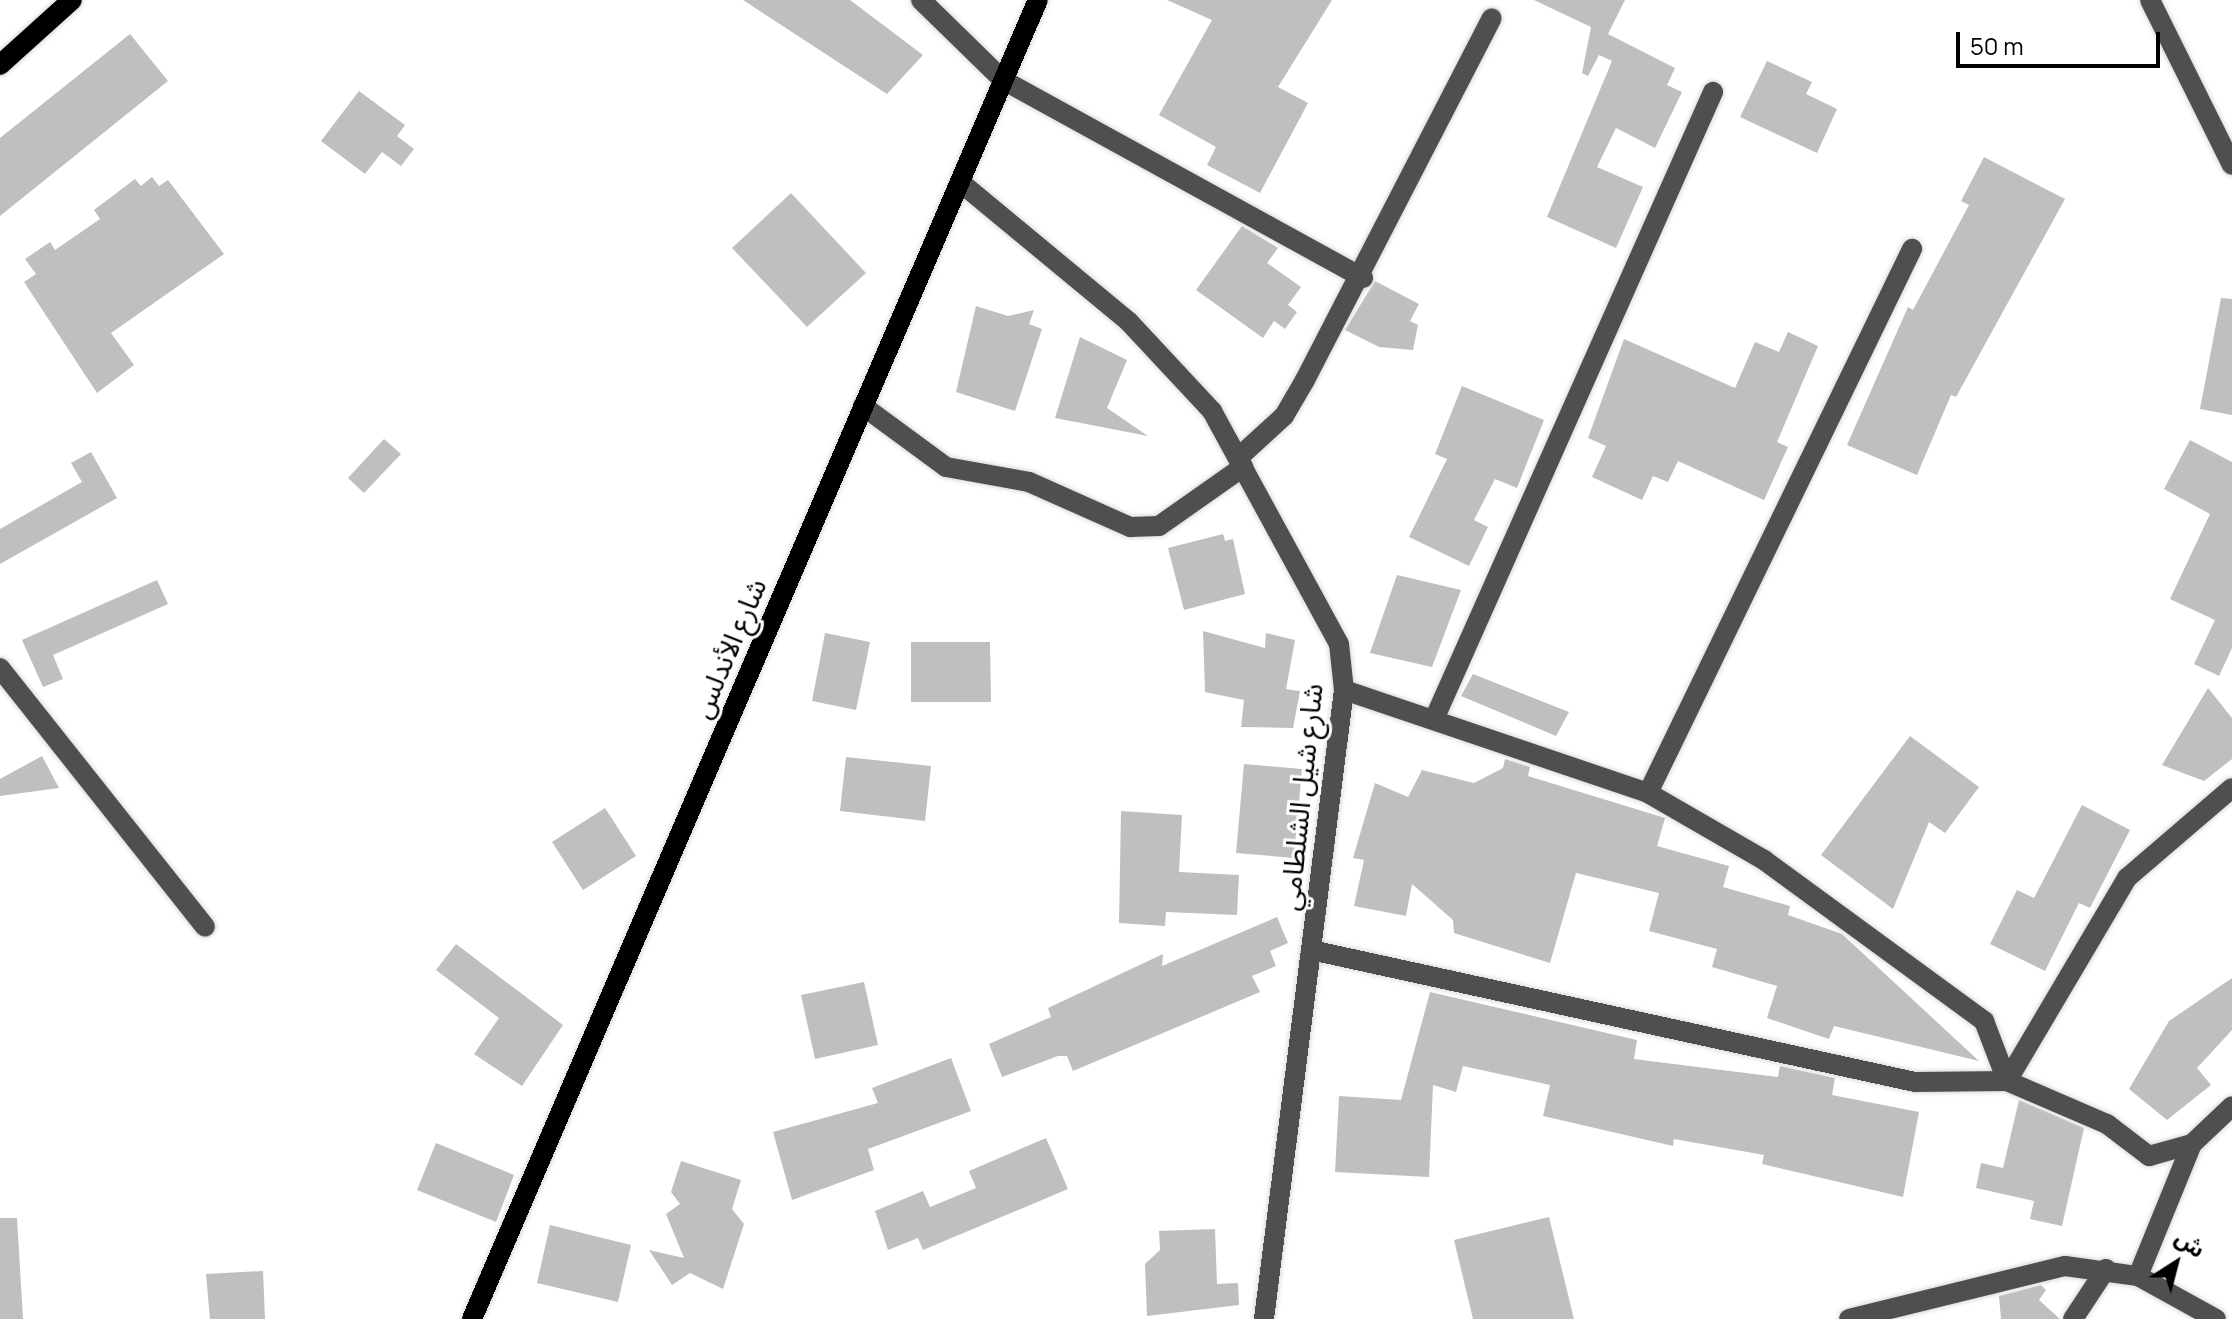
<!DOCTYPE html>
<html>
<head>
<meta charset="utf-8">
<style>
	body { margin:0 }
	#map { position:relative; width:2232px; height:1319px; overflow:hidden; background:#fff; font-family:Manrope,"Noto Sans Arabic",sans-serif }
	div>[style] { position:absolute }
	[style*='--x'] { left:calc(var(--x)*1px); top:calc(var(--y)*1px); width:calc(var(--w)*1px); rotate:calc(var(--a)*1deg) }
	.building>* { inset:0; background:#bfbfbf }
	.roads { filter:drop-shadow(0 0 2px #dbdbdb) drop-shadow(0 0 2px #dbdbdb) }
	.minor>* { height:20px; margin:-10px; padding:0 10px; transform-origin:10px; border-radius:10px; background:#4f4f4f }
	.major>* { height:20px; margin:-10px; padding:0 10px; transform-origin:10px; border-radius:10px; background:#000 }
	span { translate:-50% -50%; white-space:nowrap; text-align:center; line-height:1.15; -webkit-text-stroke:6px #fff; paint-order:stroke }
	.street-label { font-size:28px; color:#000 }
	.north { position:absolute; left:2136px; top:1223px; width:80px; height:80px; -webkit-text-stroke:6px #fff; paint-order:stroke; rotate:36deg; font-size:22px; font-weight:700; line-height:32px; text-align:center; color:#000 }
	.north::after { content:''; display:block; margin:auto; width:28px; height:36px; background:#000; clip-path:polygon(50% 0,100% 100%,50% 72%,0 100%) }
	.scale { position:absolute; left:1956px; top:32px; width:204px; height:36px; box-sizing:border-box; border:4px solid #000; border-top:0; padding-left:10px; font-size:24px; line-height:28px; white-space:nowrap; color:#000; -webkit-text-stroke:6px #fff; paint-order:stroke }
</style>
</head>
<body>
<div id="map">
	<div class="building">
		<i style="clip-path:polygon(743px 0,850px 0,923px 55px,887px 94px)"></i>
		<i style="clip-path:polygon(1167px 0,1332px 0,1278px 87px,1308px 103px,1260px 193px,1207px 165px,1216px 147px,1159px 115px,1212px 20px)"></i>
		<i style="clip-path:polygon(1534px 0,1625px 0,1608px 34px,1675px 68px,1667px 85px,1682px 92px,1655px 148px,1616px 128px,1597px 167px,1643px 187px,1616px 248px,1547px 217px,1612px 61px,1599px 55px,1588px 76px,1582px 73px,1591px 27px)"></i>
		<i style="clip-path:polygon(130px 34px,168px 81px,0 216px,0 138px)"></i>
		<i style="clip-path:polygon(1767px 61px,1812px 82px,1806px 94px,1837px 109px,1817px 153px,1740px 117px)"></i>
		<i style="clip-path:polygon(359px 91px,405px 125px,397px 136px,414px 149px,401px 166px,382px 152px,365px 174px,321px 141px)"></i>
		<i style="clip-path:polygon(1984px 157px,2065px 199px,1956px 397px,1951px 395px,1917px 475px,1847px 445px,1908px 307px,1913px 310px,1969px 205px,1961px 201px)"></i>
		<i style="clip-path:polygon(152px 177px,159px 186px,168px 180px,224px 254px,111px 333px,134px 365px,97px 393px,24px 282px,36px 274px,25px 259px,50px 242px,55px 250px,100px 219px,94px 210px,135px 179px,141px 186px)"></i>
		<i style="clip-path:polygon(791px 193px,866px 273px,807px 327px,732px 248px)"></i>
		<i style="clip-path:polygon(1242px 226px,1278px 248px,1267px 263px,1301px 287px,1288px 305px,1297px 312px,1285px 329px,1274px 321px,1263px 338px,1196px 290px)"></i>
		<i style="clip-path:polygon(1375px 281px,1419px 304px,1410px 321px,1418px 325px,1413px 350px,1379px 347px,1345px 330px)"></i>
		<i style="clip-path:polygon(2221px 298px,2232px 299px,2232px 415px,2200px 409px)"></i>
		<i style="clip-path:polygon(976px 306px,1008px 316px,1034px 310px,1029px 324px,1042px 329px,1015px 411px,956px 392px)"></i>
		<i style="clip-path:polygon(1788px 332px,1818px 346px,1777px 442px,1788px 447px,1764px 500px,1678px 461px,1668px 482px,1653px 476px,1642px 500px,1592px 477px,1606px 446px,1588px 438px,1624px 339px,1735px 388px,1755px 342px,1779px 352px)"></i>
		<i style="clip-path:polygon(1080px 337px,1127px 360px,1107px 408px,1148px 436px,1055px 418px)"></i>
		<i style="clip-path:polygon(1462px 386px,1544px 420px,1517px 488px,1495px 479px,1474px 520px,1488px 527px,1469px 566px,1409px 537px,1447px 459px,1435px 454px)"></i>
		<i style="clip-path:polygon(384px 439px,401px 454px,364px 493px,348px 478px)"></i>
		<i style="clip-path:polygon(2190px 440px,2232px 462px,2232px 648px,2219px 676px,2194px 664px,2215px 620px,2170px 599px,2210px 514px,2164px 489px)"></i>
		<i style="clip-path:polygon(91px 452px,117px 498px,0 564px,0 529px,82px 482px,71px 463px)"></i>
		<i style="clip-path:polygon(1223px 534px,1225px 541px,1233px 539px,1245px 594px,1184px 610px,1168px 548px)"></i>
		<i style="clip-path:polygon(1397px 575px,1461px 590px,1432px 667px,1370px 653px)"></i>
		<i style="clip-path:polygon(157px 580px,168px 604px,53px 655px,63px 679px,43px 687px,22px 640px)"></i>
		<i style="clip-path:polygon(1203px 631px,1265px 648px,1266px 633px,1295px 640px,1286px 689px,1300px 691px,1293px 728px,1241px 727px,1244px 700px,1205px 692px)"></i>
		<i style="clip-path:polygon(825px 633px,870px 642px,856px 710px,812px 701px)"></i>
		<i style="clip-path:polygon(911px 642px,990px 642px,991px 702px,911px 702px)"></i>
		<i style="clip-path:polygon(1473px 674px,1569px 712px,1556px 736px,1461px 696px)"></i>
		<i style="clip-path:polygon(2208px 688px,2232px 718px,2232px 759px,2204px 781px,2162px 765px)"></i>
		<i style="clip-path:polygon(1910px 736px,1979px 787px,1945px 833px,1929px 822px,1893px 909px,1821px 855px)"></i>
		<i style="clip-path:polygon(42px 756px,59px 788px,0 796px,0 779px)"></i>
		<i style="clip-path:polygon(846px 757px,931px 766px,925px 821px,840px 811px)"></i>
		<i style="clip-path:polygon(1505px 759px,1530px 767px,1528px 776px,1665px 818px,1657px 846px,1729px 866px,1723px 887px,1790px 906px,1788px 915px,1842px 934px,1979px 1061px,1834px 1026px,1829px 1039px,1767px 1018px,1777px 986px,1712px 967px,1717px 949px,1649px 931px,1659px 893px,1576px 873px,1550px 963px,1454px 933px,1453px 920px,1412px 884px,1406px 916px,1354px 906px,1364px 860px,1353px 858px,1375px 783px,1408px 797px,1422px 770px,1474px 783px,1503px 768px)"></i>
		<i style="clip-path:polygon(1244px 764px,1302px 769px,1294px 858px,1236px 853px)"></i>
		<i style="clip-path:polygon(2082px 805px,2130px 830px,2090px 908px,2079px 903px,2045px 971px,1990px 944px,2017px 890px,2034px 898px)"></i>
		<i style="clip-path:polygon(605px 808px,636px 856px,583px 890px,552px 842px)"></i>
		<i style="clip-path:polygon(1121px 811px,1182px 815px,1179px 872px,1239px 875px,1237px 915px,1166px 912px,1165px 926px,1119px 923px)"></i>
		<i style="clip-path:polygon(1277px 917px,1288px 943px,1270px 951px,1276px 966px,1252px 976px,1260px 992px,1073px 1071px,1067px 1056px,1058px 1056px,1002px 1077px,989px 1044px,1051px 1017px,1048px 1008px,1163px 954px,1162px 966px)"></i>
		<i style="clip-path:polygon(456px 944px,563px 1025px,522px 1086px,474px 1054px,499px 1018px,436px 970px)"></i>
		<i style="clip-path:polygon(2232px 978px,2232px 1030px,2197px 1068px,2211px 1085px,2167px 1120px,2129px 1089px,2169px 1021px)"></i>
		<i style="clip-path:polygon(864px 982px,878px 1045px,815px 1059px,801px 995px)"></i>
		<i style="clip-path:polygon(1430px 992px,1637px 1040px,1634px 1059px,1778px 1077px,1780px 1066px,1835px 1078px,1832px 1095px,1919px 1112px,1903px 1197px,1762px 1164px,1764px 1155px,1674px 1139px,1673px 1146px,1543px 1116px,1550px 1085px,1463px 1066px,1456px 1092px,1433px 1085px,1429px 1177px,1335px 1172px,1339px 1096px,1401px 1100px)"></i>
		<i style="clip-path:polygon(951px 1058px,971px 1111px,868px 1149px,874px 1170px,792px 1200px,773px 1132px,878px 1103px,872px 1088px)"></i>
		<i style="clip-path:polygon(2019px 1100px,2084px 1128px,2062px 1226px,2030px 1219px,2034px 1201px,1976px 1188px,1981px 1163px,2003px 1168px)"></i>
		<i style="clip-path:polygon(1046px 1138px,1068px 1189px,923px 1250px,918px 1238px,888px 1250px,875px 1211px,923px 1191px,930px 1207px,976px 1188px,969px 1171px)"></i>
		<i style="clip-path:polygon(436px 1143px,514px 1175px,496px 1222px,417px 1190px)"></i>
		<i style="clip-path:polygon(681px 1161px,741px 1180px,732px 1209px,744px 1224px,723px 1289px,690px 1273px,672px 1285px,649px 1250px,684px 1258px,666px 1214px,680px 1204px,671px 1192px)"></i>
		<i style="clip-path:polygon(1549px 1217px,1574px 1319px,1473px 1319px,1454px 1240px)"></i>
		<i style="clip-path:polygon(0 1218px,17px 1218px,23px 1319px,0 1319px)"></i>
		<i style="clip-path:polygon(550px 1225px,631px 1245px,618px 1302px,537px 1283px)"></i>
		<i style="clip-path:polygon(1215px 1229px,1217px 1284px,1238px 1283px,1239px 1305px,1147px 1316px,1145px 1264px,1160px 1250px,1159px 1231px)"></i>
		<i style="clip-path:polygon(263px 1271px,265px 1319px,210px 1319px,206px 1274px)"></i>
		<i style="clip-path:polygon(2041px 1285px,2046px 1290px,2039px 1300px,2060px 1319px,2001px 1319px,1999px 1296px)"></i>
	</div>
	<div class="roads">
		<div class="minor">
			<i style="--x:921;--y:0;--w:115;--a:44.3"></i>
			<i style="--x:1003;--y:80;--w:411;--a:28.8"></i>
			<i style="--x:2150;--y:0;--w:184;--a:63.6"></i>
			<i style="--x:960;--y:182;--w:219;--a:39.6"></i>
			<i style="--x:1129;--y:322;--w:122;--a:47"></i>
			<i style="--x:1212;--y:411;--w:265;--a:61.4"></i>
			<i style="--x:1339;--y:644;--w:46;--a:83.8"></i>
			<i style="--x:1344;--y:690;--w:634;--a:97.25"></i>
			<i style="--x:863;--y:406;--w:103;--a:36.3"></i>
			<i style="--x:946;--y:467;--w:84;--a:10.2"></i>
			<i style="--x:1029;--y:482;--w:111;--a:24"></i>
			<i style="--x:1130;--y:527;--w:29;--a:-2"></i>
			<i style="--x:1159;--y:526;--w:103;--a:-35.1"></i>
			<i style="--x:1238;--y:458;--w:62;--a:-42.4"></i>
			<i style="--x:1284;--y:416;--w:42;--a:-59.7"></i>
			<i style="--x:1305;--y:380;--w:407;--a:-62.7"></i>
			<i style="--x:0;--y:668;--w:330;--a:51.6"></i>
			<i style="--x:1344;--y:690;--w:321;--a:18.7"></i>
			<i style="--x:1648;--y:793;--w:134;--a:30"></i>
			<i style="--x:1764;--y:860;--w:273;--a:36.2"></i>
			<i style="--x:1984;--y:1021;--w:64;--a:69"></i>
			<i style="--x:1436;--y:715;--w:682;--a:-66.03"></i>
			<i style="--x:1648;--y:793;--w:605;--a:-64.11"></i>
			<i style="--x:1311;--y:950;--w:618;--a:12.33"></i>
			<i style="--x:1915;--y:1082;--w:92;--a:-0.6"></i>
			<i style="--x:2007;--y:1081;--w:109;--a:23.3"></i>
			<i style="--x:2107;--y:1124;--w:53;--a:37.3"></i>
			<i style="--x:2149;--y:1156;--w:45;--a:-15.6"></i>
			<i style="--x:2007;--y:1081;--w:236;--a:-59.4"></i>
			<i style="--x:2127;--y:878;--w:138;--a:-40.6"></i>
			<i style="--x:2138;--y:1276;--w:143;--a:-67.8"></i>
			<i style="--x:2192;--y:1144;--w:55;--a:-43.5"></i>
			<i style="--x:1849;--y:1319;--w:222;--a:-13.8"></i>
			<i style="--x:2065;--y:1266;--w:74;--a:7.8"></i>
			<i style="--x:2138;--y:1276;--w:89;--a:28.9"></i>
			<i style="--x:2073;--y:1319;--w:60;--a:-56.6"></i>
		</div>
		<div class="major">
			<i style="--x:0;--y:65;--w:97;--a:-42.1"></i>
			<i style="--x:472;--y:1319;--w:1435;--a:-66.78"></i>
		</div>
	</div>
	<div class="street-label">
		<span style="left:728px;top:648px;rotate:-67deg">شارع الأندلس</span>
		<span style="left:1300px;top:797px;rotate:-84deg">شارع شيل الشلطامي</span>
	</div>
	<div class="north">ش</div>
	<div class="scale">50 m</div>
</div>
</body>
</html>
